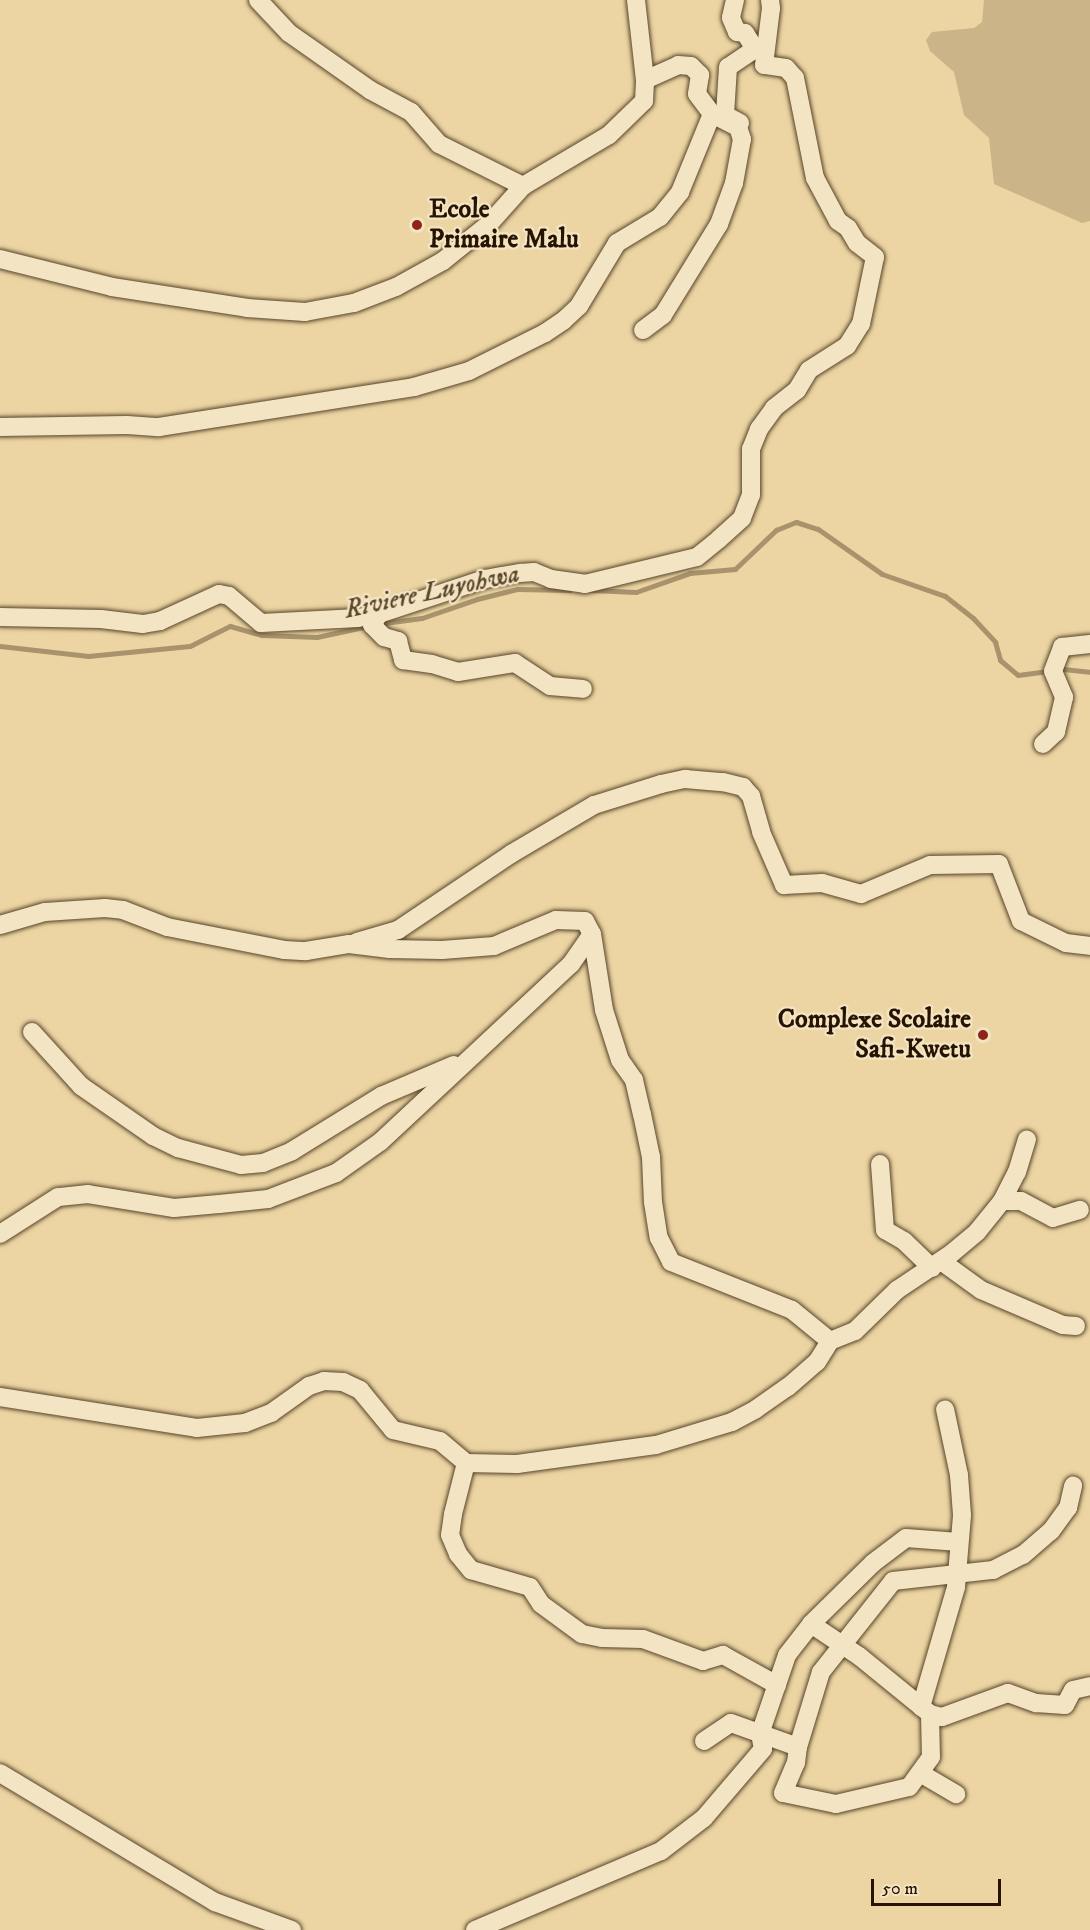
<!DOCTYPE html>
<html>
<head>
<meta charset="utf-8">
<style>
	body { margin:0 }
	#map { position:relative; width:1090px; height:1930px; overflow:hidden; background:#ecd5a3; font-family:"IM FELL DW Pica",serif }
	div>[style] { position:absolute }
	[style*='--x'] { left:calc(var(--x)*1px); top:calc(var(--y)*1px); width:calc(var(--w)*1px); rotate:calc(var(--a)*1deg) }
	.green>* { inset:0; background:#cbb487 }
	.stream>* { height:5px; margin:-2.5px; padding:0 2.5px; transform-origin:2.5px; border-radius:2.5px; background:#a9936c }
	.roads { filter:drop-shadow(0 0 2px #584429) drop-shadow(0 0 2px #584429) }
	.street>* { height:18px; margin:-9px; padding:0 9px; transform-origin:9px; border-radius:9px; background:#f3e4c3 }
	.dots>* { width:16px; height:16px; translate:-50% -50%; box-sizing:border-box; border:3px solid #f3e4c3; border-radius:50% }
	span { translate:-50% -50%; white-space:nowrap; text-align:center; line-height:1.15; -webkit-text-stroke:4.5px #f3e4c3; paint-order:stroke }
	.poi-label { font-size:26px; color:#271300; font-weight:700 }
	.left { translate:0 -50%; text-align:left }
	.right { translate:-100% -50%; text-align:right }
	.water-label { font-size:27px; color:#5b462b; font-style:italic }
	.scale { position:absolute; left:871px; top:1879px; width:130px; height:27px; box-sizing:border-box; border:3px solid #271300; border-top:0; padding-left:8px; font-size:18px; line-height:21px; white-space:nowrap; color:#271300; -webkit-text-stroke:4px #f3e4c3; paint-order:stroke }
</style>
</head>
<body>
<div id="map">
	<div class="green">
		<i style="clip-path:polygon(984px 0,1090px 0,1090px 221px,1082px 223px,994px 184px,989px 138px,964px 115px,954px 72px,930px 51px,926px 40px,932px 32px,974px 28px,982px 22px)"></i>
	</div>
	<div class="stream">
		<i style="--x:591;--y:590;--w:45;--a:2.5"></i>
		<i style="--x:636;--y:592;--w:57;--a:-19.4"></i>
		<i style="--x:690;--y:573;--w:45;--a:-5.1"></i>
		<i style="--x:735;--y:569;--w:57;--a:-43.6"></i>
		<i style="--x:776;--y:530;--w:22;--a:-22"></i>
		<i style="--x:796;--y:522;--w:23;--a:18"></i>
		<i style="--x:818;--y:529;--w:78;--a:35.1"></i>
		<i style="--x:882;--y:574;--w:67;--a:19.2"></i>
		<i style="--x:945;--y:596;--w:36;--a:38"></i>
		<i style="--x:973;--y:618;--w:33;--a:47"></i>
		<i style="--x:995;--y:642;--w:19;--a:74"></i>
		<i style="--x:1000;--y:660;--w:23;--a:40"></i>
		<i style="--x:1018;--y:675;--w:45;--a:-7.6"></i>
		<i style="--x:1063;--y:669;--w:27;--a:6"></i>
		<i style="--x:377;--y:624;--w:45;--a:-7.6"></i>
		<i style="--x:422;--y:618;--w:58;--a:-19.1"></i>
		<i style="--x:477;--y:599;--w:41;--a:-14"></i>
		<i style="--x:517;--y:589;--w:53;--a:1.1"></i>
		<i style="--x:0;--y:646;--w:89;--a:6.5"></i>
		<i style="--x:88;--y:656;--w:102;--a:-5.6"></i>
		<i style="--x:190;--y:646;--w:45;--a:-26.6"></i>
		<i style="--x:230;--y:626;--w:33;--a:16"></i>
		<i style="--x:262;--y:635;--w:55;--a:2.1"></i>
		<i style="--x:317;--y:637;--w:52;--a:-12.2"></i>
	</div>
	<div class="roads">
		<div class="street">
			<i style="--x:258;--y:0;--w:45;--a:46.8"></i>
			<i style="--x:289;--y:33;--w:99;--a:35.1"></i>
			<i style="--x:370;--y:90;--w:47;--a:28.2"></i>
			<i style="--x:411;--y:112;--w:43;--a:48.8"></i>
			<i style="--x:439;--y:144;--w:94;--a:26.6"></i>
			<i style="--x:636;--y:0;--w:81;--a:83.6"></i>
			<i style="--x:735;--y:0;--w:18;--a:103"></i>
			<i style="--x:731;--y:18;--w:15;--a:67"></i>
			<i style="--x:737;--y:32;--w:8;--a:7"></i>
			<i style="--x:745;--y:33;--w:19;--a:58"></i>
			<i style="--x:755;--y:49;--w:32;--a:146"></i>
			<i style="--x:728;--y:67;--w:48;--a:93.6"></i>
			<i style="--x:725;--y:115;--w:17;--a:28"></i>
			<i style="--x:0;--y:259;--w:115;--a:14"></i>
			<i style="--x:112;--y:287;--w:137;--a:8.8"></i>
			<i style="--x:247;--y:308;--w:58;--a:3.9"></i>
			<i style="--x:305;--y:312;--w:50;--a:-10.4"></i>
			<i style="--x:354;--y:303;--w:45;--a:-20.9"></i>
			<i style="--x:396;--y:287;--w:54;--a:-29"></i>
			<i style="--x:443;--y:261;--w:59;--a:-38.8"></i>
			<i style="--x:489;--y:224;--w:51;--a:-48.2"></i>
			<i style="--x:523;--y:186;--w:100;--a:-30.7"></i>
			<i style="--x:609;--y:135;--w:49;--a:-44.2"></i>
			<i style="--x:644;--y:101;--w:21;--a:-87"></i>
			<i style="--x:645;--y:80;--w:36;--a:-24"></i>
			<i style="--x:678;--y:65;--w:13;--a:4"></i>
			<i style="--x:691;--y:66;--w:13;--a:45"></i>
			<i style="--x:700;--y:75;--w:19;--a:99"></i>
			<i style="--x:697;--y:94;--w:25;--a:53"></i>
			<i style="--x:712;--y:114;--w:29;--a:27"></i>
			<i style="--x:738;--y:127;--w:13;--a:72"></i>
			<i style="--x:742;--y:139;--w:45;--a:100.3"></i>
			<i style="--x:734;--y:183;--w:44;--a:110.1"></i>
			<i style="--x:719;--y:224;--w:107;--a:121.6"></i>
			<i style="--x:663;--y:315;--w:25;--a:143"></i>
			<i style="--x:0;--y:427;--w:127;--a:-0.9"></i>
			<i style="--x:127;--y:425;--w:32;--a:4"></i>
			<i style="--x:159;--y:427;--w:258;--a:-8.9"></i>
			<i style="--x:414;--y:387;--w:57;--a:-16.2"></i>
			<i style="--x:469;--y:371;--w:85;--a:-26.6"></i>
			<i style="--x:545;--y:333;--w:22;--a:-34"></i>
			<i style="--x:563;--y:321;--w:22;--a:-43"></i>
			<i style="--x:579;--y:306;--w:74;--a:-58.9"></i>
			<i style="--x:617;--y:243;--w:50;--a:-31.2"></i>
			<i style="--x:660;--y:217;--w:32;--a:-51"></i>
			<i style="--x:680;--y:192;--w:84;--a:-67.7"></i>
			<i style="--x:379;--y:614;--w:13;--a:122"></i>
			<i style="--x:372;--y:625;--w:17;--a:45"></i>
			<i style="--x:384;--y:637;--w:15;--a:16"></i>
			<i style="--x:398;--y:641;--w:20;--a:75"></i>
			<i style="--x:403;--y:660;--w:29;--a:8"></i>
			<i style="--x:432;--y:664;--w:27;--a:17"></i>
			<i style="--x:458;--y:672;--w:58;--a:-9"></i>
			<i style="--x:515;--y:663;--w:42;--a:33.3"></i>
			<i style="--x:550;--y:686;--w:33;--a:5"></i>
			<i style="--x:0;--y:617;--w:101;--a:1.1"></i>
			<i style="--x:101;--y:619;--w:42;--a:6.8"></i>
			<i style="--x:143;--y:624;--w:17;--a:-10"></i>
			<i style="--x:160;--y:621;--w:65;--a:-24.6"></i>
			<i style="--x:219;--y:594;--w:10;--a:11"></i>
			<i style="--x:229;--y:596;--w:42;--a:40.2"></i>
			<i style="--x:261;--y:623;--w:97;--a:-3"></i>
			<i style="--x:358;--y:618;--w:21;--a:-11"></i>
			<i style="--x:379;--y:614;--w:112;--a:-18.3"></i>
			<i style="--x:485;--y:579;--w:36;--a:-10"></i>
			<i style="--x:520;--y:573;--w:14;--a:-4"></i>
			<i style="--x:534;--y:572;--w:18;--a:22"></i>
			<i style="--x:551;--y:579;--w:34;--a:8"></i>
			<i style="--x:585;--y:584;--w:115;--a:-13.6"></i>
			<i style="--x:697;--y:557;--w:28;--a:-39"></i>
			<i style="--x:719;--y:539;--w:31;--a:-42"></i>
			<i style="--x:742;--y:518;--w:25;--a:-69"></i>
			<i style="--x:751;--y:495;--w:46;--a:-90"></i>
			<i style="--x:751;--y:449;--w:22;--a:-68"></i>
			<i style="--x:759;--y:429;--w:26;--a:-54"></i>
			<i style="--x:774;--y:408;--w:29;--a:-38"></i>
			<i style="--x:797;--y:390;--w:23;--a:-59"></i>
			<i style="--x:809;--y:370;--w:45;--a:-32.3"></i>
			<i style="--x:847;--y:346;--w:26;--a:-58"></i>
			<i style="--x:861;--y:324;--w:68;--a:-78.2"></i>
			<i style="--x:875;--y:257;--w:23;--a:-142"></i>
			<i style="--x:857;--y:243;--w:17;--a:-121"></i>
			<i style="--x:848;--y:228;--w:12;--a:-145"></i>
			<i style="--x:838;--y:221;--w:49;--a:-118.1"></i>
			<i style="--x:815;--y:178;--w:102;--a:-101.3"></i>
			<i style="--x:795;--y:78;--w:13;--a:-132"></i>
			<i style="--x:786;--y:68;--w:22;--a:-172"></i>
			<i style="--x:764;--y:65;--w:57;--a:-83"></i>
			<i style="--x:771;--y:8;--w:8;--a:-97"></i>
			<i style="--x:1043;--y:744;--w:18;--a:-43"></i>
			<i style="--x:1056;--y:732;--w:36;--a:-77"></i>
			<i style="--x:1064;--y:697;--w:28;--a:-113"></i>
			<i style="--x:1053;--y:671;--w:26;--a:-69"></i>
			<i style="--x:1062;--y:647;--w:28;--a:-6"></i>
			<i style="--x:0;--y:925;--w:47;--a:-16.1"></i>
			<i style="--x:45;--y:912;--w:60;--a:-3.8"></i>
			<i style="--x:105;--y:908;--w:18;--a:6"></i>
			<i style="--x:123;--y:910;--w:47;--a:21.1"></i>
			<i style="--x:167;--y:927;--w:119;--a:11.1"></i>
			<i style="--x:284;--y:950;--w:22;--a:3"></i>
			<i style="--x:306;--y:951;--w:44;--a:-9.2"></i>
			<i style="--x:349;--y:944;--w:41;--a:7"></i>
			<i style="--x:390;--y:949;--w:52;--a:1.1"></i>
			<i style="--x:442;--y:950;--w:52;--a:-4.4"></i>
			<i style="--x:494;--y:946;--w:67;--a:-22.8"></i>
			<i style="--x:556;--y:920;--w:29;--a:2"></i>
			<i style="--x:585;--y:921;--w:15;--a:62"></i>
			<i style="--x:592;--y:934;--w:37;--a:125"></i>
			<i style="--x:571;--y:964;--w:261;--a:137"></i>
			<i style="--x:380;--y:1142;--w:54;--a:144.8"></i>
			<i style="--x:336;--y:1173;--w:73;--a:159.1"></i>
			<i style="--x:268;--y:1199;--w:49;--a:174.2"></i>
			<i style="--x:219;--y:1204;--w:45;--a:174.9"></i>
			<i style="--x:174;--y:1208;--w:87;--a:-170.8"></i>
			<i style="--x:88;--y:1194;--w:30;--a:174"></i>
			<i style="--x:58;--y:1197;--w:69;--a:147.5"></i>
			<i style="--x:592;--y:934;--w:77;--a:81"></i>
			<i style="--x:604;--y:1010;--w:52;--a:72.3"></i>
			<i style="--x:620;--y:1060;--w:24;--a:55"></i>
			<i style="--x:634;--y:1080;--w:35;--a:77"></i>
			<i style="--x:642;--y:1114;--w:44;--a:78.2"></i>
			<i style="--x:651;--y:1157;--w:45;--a:87.5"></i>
			<i style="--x:653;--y:1202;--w:36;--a:81"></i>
			<i style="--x:659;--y:1238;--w:27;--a:63"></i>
			<i style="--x:671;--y:1262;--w:130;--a:21.6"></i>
			<i style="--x:792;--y:1310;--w:49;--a:39.2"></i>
			<i style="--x:357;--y:942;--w:43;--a:-16.3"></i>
			<i style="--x:398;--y:930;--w:136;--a:-33.9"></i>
			<i style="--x:511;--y:854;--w:96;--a:-30.6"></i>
			<i style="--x:594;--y:805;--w:70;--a:-17.4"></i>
			<i style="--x:661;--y:784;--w:25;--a:-12"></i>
			<i style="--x:685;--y:779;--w:38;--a:5"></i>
			<i style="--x:723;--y:782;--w:21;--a:14"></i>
			<i style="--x:743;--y:787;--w:12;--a:48"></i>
			<i style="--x:751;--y:796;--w:37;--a:74"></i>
			<i style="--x:761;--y:832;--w:58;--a:66.5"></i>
			<i style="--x:784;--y:885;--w:38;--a:-3"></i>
			<i style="--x:822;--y:883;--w:41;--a:15.8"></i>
			<i style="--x:861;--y:894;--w:75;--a:-22.8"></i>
			<i style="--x:930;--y:865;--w:69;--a:-0.8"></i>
			<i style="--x:999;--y:864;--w:61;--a:68.9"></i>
			<i style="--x:1021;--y:921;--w:50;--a:26.1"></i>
			<i style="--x:1066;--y:943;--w:24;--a:7"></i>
			<i style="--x:32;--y:1032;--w:73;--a:47.8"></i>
			<i style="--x:81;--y:1086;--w:88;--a:34.8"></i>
			<i style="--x:153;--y:1136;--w:28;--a:26"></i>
			<i style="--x:178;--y:1148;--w:65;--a:15.1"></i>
			<i style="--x:241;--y:1165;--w:22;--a:-5"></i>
			<i style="--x:263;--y:1163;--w:31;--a:-22"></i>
			<i style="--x:292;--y:1151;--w:105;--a:-31.7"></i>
			<i style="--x:381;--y:1096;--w:79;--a:-23"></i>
			<i style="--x:880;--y:1164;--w:66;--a:85.7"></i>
			<i style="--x:885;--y:1230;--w:22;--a:30"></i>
			<i style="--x:904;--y:1241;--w:39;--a:44"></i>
			<i style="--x:1002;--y:1201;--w:19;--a:0"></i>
			<i style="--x:1021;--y:1201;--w:36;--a:28"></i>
			<i style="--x:1053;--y:1218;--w:28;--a:-17"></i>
			<i style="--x:941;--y:1261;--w:49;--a:35.9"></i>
			<i style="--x:981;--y:1290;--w:89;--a:23.1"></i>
			<i style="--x:1063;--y:1325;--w:13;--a:4"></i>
			<i style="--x:0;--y:1397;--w:199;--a:8.9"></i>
			<i style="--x:197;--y:1428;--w:48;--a:-5.9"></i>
			<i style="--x:245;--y:1423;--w:28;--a:-21"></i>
			<i style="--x:271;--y:1413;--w:47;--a:-35.4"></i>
			<i style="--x:309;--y:1386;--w:16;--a:-18"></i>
			<i style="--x:324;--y:1381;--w:19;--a:3"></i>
			<i style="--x:343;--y:1382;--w:19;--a:25"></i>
			<i style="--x:360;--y:1390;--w:52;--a:50.5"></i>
			<i style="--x:393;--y:1430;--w:48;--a:13.2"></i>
			<i style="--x:440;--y:1441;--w:34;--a:40"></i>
			<i style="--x:466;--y:1463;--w:51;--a:1.1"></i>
			<i style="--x:517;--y:1464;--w:140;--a:-7.8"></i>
			<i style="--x:656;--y:1445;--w:79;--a:-16.8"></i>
			<i style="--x:732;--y:1422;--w:27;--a:-28"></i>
			<i style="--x:756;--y:1409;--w:39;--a:-35"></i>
			<i style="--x:788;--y:1387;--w:38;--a:-41"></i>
			<i style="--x:817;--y:1362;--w:25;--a:-58"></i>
			<i style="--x:830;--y:1341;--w:27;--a:-22"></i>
			<i style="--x:855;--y:1331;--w:59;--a:-44.3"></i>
			<i style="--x:897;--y:1290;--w:66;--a:-33.9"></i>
			<i style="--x:952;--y:1253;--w:33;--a:-40"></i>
			<i style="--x:977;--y:1232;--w:40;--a:-51"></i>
			<i style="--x:1002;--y:1201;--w:33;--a:-63"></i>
			<i style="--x:1017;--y:1172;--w:34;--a:-73"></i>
			<i style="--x:466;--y:1463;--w:53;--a:104.3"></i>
			<i style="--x:453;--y:1514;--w:21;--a:98"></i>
			<i style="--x:450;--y:1535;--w:21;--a:67"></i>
			<i style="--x:458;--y:1554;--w:21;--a:51"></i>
			<i style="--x:471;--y:1570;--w:61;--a:16.1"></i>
			<i style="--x:530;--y:1587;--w:20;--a:57"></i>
			<i style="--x:541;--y:1604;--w:51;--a:36.2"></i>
			<i style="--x:582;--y:1634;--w:20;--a:11"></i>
			<i style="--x:602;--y:1638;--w:41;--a:1.4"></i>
			<i style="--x:643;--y:1639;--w:64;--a:20.1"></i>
			<i style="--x:703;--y:1661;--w:21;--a:-17"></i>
			<i style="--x:723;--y:1655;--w:62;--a:29.1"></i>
			<i style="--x:811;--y:1624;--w:58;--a:33.7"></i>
			<i style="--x:859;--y:1656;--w:92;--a:39.2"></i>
			<i style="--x:930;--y:1714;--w:12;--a:14"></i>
			<i style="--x:942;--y:1717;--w:70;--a:-20"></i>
			<i style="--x:1008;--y:1693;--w:30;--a:20"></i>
			<i style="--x:1036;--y:1703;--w:29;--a:4"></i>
			<i style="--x:1065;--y:1705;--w:17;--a:-62"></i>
			<i style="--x:1073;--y:1690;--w:17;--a:-13"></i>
			<i style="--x:921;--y:1707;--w:125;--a:-73.7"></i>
			<i style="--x:956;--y:1587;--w:72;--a:-85.2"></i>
			<i style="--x:962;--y:1515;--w:40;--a:-94.3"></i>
			<i style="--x:959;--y:1475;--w:67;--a:-102"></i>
			<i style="--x:930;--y:1714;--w:43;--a:88.7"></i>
			<i style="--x:931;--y:1757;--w:37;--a:126"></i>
			<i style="--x:909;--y:1787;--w:75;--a:166.9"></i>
			<i style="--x:836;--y:1804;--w:54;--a:-168.3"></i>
			<i style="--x:783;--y:1793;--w:33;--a:-67"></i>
			<i style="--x:796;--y:1763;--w:16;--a:-83"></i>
			<i style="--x:798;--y:1747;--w:78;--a:-73"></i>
			<i style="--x:821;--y:1672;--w:116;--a:-51.6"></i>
			<i style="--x:893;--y:1581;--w:101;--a:-6.3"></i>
			<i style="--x:993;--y:1570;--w:34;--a:-27"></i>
			<i style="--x:1023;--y:1555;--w:37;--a:-41"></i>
			<i style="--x:1051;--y:1531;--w:29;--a:-54"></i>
			<i style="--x:1068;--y:1508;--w:23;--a:-77"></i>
			<i style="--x:704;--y:1741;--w:32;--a:-34"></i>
			<i style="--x:731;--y:1723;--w:71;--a:19.7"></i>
			<i style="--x:0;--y:1773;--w:251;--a:31"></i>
			<i style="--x:215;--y:1902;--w:82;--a:20"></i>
			<i style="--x:920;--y:1773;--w:42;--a:30.3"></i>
			<i style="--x:475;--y:1930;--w:202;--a:-23"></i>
			<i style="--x:661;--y:1851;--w:54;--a:-37.5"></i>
			<i style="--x:704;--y:1818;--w:91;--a:-49.5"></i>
			<i style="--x:763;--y:1749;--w:15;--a:-101"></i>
			<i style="--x:760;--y:1734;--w:83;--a:-71.1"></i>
			<i style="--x:787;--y:1655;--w:39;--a:-52"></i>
			<i style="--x:811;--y:1624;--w:87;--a:-44.5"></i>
			<i style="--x:873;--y:1563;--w:41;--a:-37.1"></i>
			<i style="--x:906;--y:1538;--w:53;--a:4.3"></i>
		</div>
	</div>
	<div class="dots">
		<i style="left:417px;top:225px;background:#8f2418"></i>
		<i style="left:983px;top:1035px;background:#8f2418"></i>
	</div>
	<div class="poi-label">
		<span class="left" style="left:429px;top:225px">Ecole<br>Primaire Malu</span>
		<span class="right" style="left:971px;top:1035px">Complexe Scolaire<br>Safi-Kwetu</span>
	</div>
	<div class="water-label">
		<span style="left:432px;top:592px;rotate:-12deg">Riviere Luyohwa</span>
	</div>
	<div class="scale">50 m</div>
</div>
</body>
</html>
